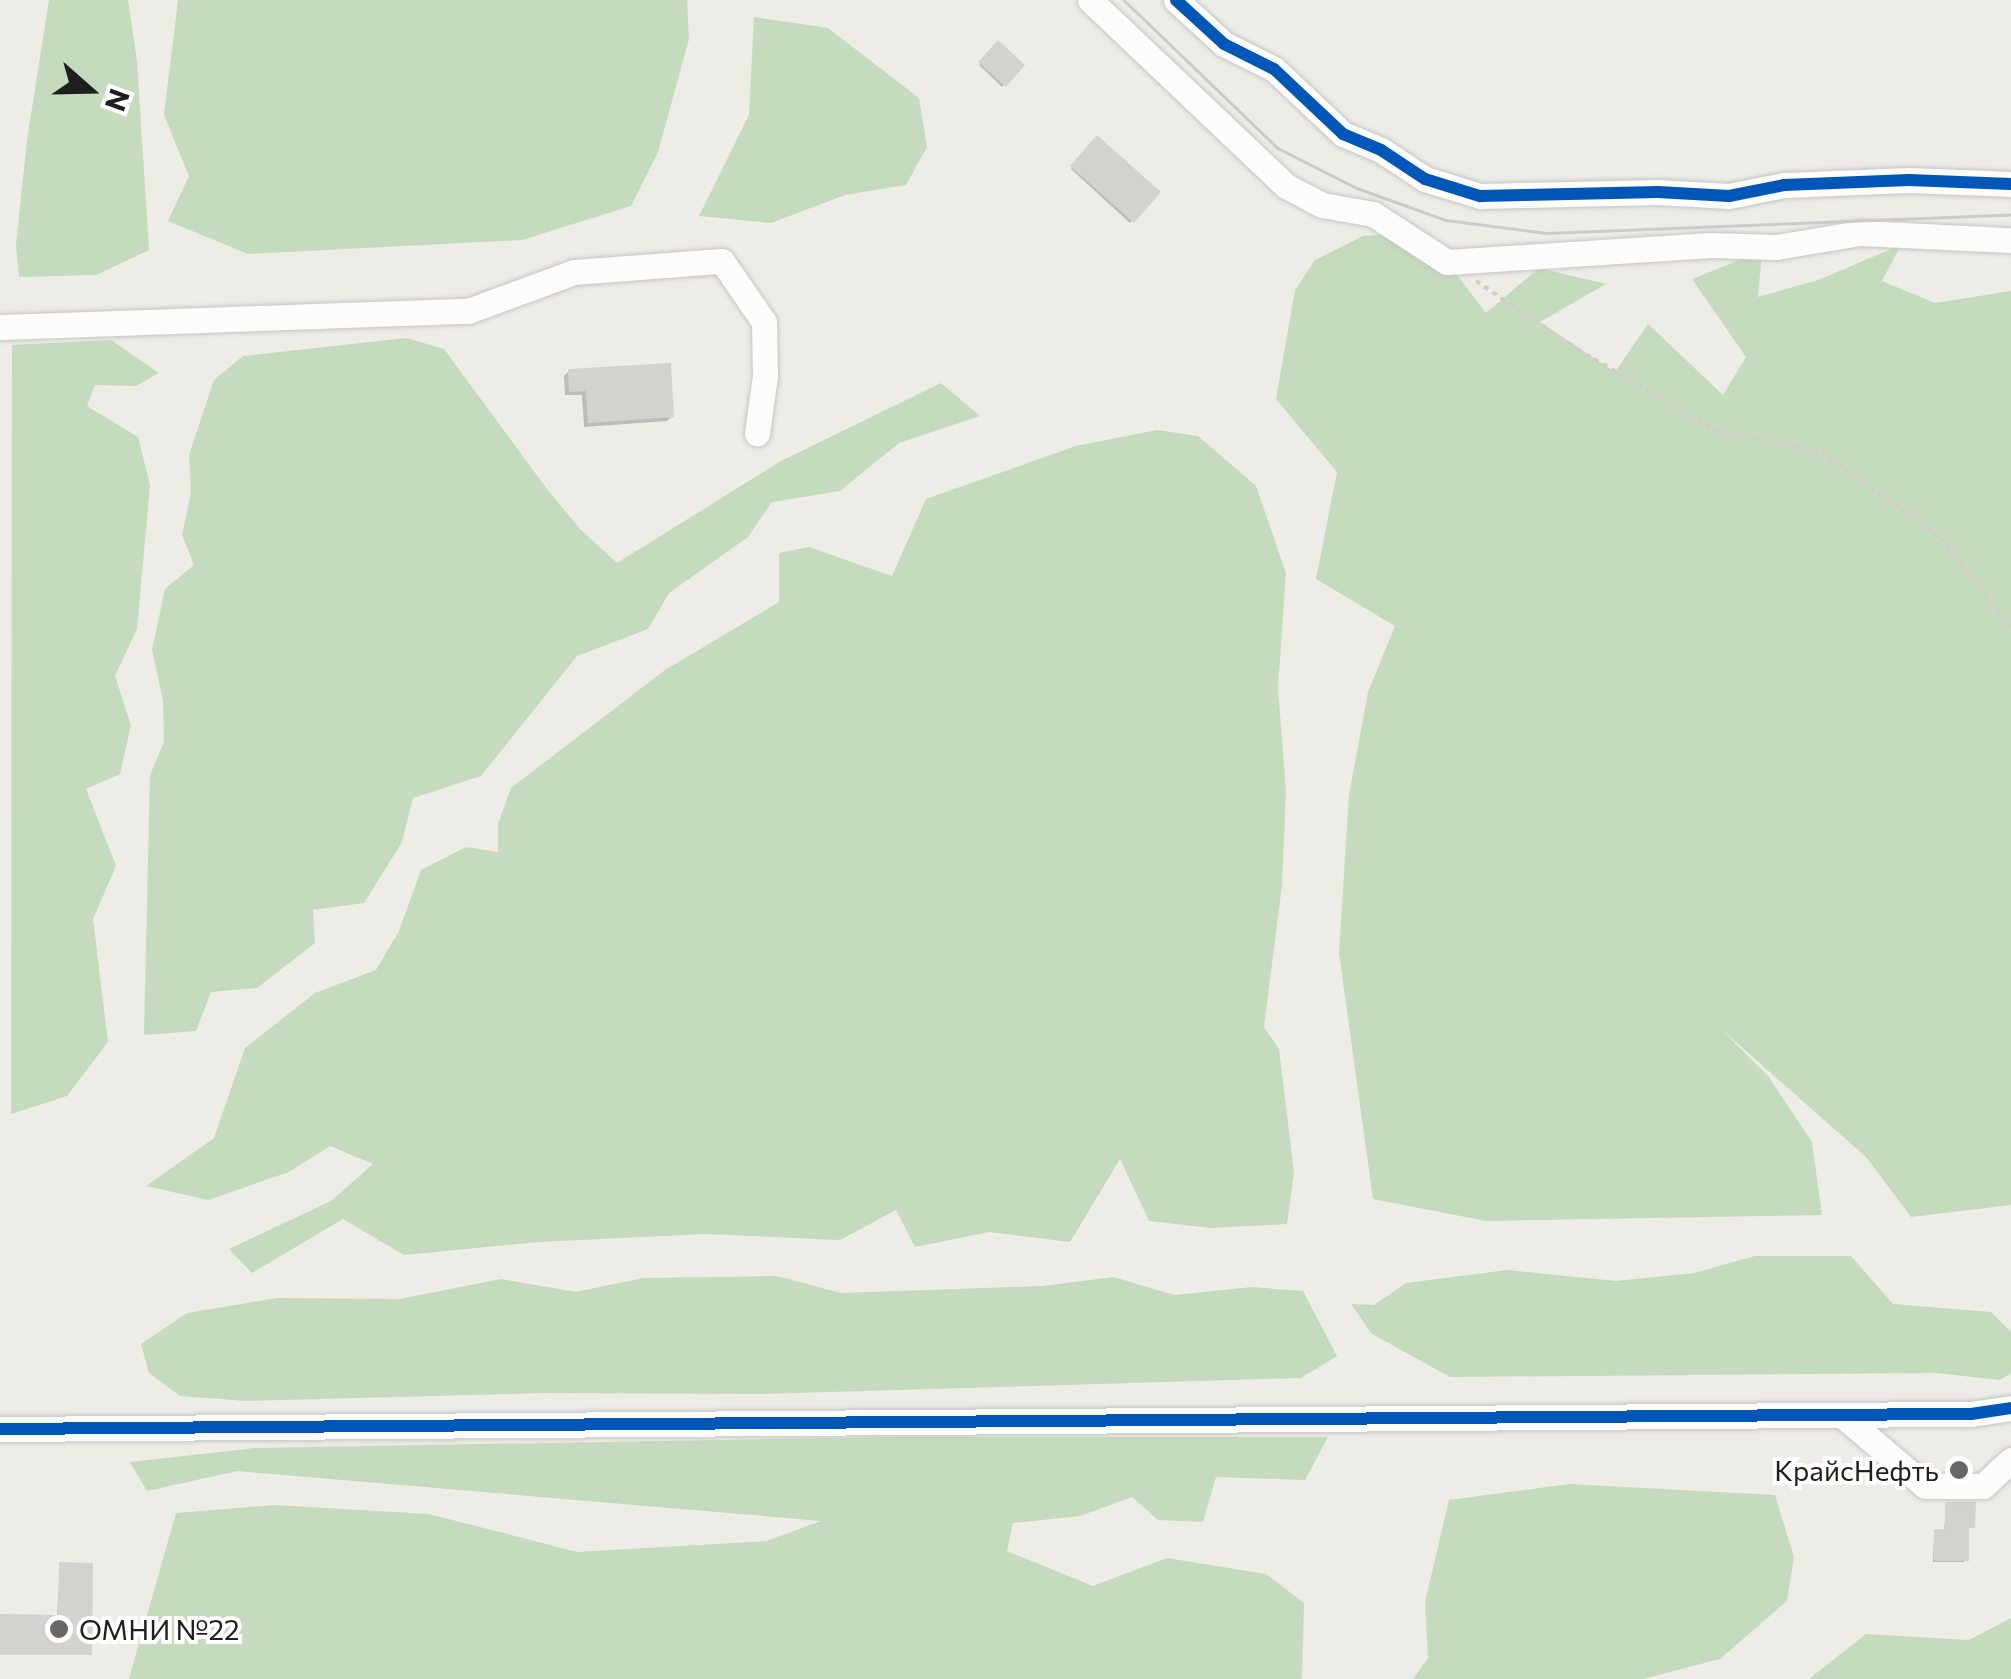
<!DOCTYPE html>
<html>
<head>
<meta charset="utf-8">
<style>
	body { margin:0 }
	#map { position:relative; width:2011px; height:1679px; overflow:hidden; background:#edece7; font-family:Commissioner,sans-serif }
	div>[style] { position:absolute }
	[style*='--x'] { left:calc(var(--x)*1px); top:calc(var(--y)*1px); width:calc(var(--w)*1px); rotate:calc(var(--a)*1deg) }
	.forest>* { inset:0; background:#c5dbbd }
	.shadow>* { inset:0; background:#0003 }
	.building>* { inset:0; background:#d4d2ce }
	.path>* { height:4px; margin-top:-2px; transform-origin:0; background:repeating-linear-gradient(90deg,#d6cbc7 0 5px,transparent 0 10px) }
	.roads { filter:drop-shadow(0 0 2px #c6c6c3) drop-shadow(0 0 2px #c6c6c3) }
	.minor>* { height:25px; margin:-12.5px; padding:0 12.5px; transform-origin:12.5px; border-radius:12.5px; background:#fcfcfb }
	.tram>* { height:2.5px; margin:-1.25px; padding:0 1.25px; transform-origin:1.25px; border-radius:1.25px; background:#cbcbca }
	.cycleway>* { height:12px; margin:-6px; padding:0 6px; transform-origin:6px; border-radius:6px; background:#0057b8 }
	.dots>* { width:28px; height:28px; translate:-50% -50%; box-sizing:border-box; border:5px solid #fff; border-radius:50% }
	span { translate:-50% -50%; white-space:nowrap; text-align:center; line-height:1.15; -webkit-text-stroke:8px #fff; paint-order:stroke }
	.poi-label { font-size:28px; color:#1f1f1f }
	.right { translate:-100% -50%; text-align:right }
	.left { translate:0 -50%; text-align:left }
	.north { position:absolute; left:40px; top:40px; width:100px; height:100px; -webkit-text-stroke:8px #fff; paint-order:stroke; rotate:110deg; font-size:28px; font-weight:700; line-height:40px; text-align:center; color:#1f1f1f }
	.north::after { content:''; display:block; margin:auto; width:35px; height:45px; background:#1f1f1f; clip-path:polygon(50% 0,100% 100%,50% 72%,0 100%) }
</style>
</head>
<body>
<div id="map">
	<div class="forest">
		<i style="clip-path:polygon(49px 0,128px 0,137px 61px,149px 250px,96px 275px,19px 277px,16px 245px,27px 140px)"></i>
		<i style="clip-path:polygon(178px 0,687px 0,689px 39px,658px 152px,631px 206px,522px 240px,248px 254px,168px 221px,189px 176px,164px 115px)"></i>
		<i style="clip-path:polygon(754px 17px,828px 28px,919px 98px,927px 147px,906px 185px,845px 195px,771px 223px,699px 216px,749px 115px)"></i>
		<i style="clip-path:polygon(1414px 232px,1447px 262px,1486px 313px,1539px 268px,1606px 284px,1540px 322px,1615px 372px,1648px 324px,1723px 395px,1746px 357px,1692px 279px,1762px 251px,1758px 297px,1818px 280px,1901px 245px,1882px 281px,1935px 303px,2011px 291px,2011px 1205px,1911px 1217px,1866px 1157px,1721px 1029px,1768px 1076px,1812px 1142px,1822px 1215px,1486px 1221px,1373px 1199px,1339px 953px,1349px 795px,1368px 692px,1395px 626px,1316px 579px,1337px 472px,1276px 399px,1295px 290px,1315px 260px,1363px 236px)"></i>
		<i style="clip-path:polygon(407px 338px,444px 349px,547px 489px,580px 529px,617px 563px,781px 461px,941px 383px,980px 416px,899px 443px,840px 491px,772px 502px,748px 537px,669px 593px,648px 629px,577px 656px,481px 776px,413px 798px,402px 842px,364px 903px,313px 910px,315px 943px,257px 988px,211px 992px,196px 1031px,144px 1035px,150px 775px,164px 742px,163px 700px,152px 650px,165px 589px,194px 565px,182px 535px,191px 493px,189px 455px,214px 380px,243px 356px)"></i>
		<i style="clip-path:polygon(111px 340px,159px 373px,136px 386px,95px 385px,87px 406px,138px 437px,150px 485px,137px 629px,115px 676px,131px 725px,120px 774px,86px 789px,116px 866px,93px 919px,108px 1042px,67px 1096px,11px 1114px,12px 345px)"></i>
		<i style="clip-path:polygon(1157px 430px,1198px 436px,1256px 486px,1286px 573px,1278px 688px,1286px 792px,1282px 885px,1264px 1027px,1279px 1049px,1294px 1173px,1287px 1224px,1210px 1228px,1149px 1221px,1120px 1159px,1070px 1242px,989px 1232px,915px 1247px,896px 1210px,840px 1240px,705px 1234px,540px 1242px,404px 1255px,343px 1219px,252px 1273px,229px 1249px,331px 1201px,373px 1164px,330px 1146px,289px 1172px,208px 1200px,146px 1186px,214px 1138px,245px 1048px,315px 993px,376px 970px,399px 931px,421px 870px,466px 847px,498px 852px,498px 824px,511px 788px,665px 670px,779px 602px,779px 553px,809px 547px,892px 576px,926px 499px,1076px 446px)"></i>
		<i style="clip-path:polygon(1755px 1256px,1851px 1256px,1893px 1304px,1991px 1312px,2011px 1332px,2011px 1373px,2000px 1380px,1936px 1373px,1450px 1377px,1372px 1334px,1351px 1304px,1374px 1305px,1406px 1283px,1507px 1270px,1616px 1281px,1694px 1273px)"></i>
		<i style="clip-path:polygon(777px 1276px,841px 1293px,1042px 1286px,1114px 1277px,1174px 1295px,1252px 1287px,1303px 1291px,1337px 1356px,1301px 1378px,761px 1394px,544px 1393px,246px 1401px,180px 1396px,149px 1373px,141px 1344px,187px 1313px,277px 1298px,400px 1299px,501px 1279px,576px 1292px,643px 1278px)"></i>
		<i style="clip-path:polygon(894px 1437px,1328px 1437px,1305px 1480px,1216px 1477px,1203px 1522px,1158px 1520px,1132px 1497px,1080px 1516px,1013px 1523px,1007px 1551px,1093px 1586px,1167px 1558px,1266px 1574px,1304px 1603px,1302px 1679px,129px 1679px,176px 1513px,275px 1505px,429px 1514px,577px 1552px,767px 1541px,821px 1521px,237px 1471px,147px 1491px,130px 1462px,255px 1448px)"></i>
		<i style="clip-path:polygon(1569px 1484px,1775px 1495px,1794px 1557px,1787px 1601px,1720px 1659px,1643px 1679px,1413px 1679px,1428px 1658px,1425px 1602px,1449px 1500px)"></i>
		<i style="clip-path:polygon(2011px 1618px,2011px 1679px,1809px 1679px,1866px 1634px,1969px 1640px)"></i>
	</div>
	<div class="shadow">
		<i style="clip-path:polygon(998px 44px,1022px 65px,1002px 87px,979px 65px)"></i>
		<i style="clip-path:polygon(1097px 138px,1157px 192px,1130px 223px,1071px 169px)"></i>
		<i style="clip-path:polygon(569px 371px,672px 416px,667px 421px,584px 427px,582px 395px,565px 395px,564px 376px)"></i>
		<i style="clip-path:polygon(1973px 1466px,1972px 1470px,1945px 1470px,1946px 1466px)"></i>
		<i style="clip-path:polygon(1946px 1505px,1973px 1527px,1966px 1528px,1964px 1562px,1933px 1562px,1934px 1533px,1944px 1532px)"></i>
		<i style="clip-path:polygon(60px 1565px,90px 1654px,0 1655px,0 1617px,57px 1618px)"></i>
	</div>
	<div class="building">
		<i style="clip-path:polygon(998px 40px,1025px 65px,1006px 87px,978px 62px)"></i>
		<i style="clip-path:polygon(1097px 135px,1161px 192px,1134px 223px,1070px 166px)"></i>
		<i style="clip-path:polygon(671px 363px,674px 417px,588px 423px,586px 391px,569px 392px,568px 369px)"></i>
		<i style="clip-path:polygon(1945px 1502px,1976px 1502px,1975px 1528px,1969px 1528px,1969px 1561px,1934px 1561px,1934px 1529px,1945px 1529px)"></i>
		<i style="clip-path:polygon(59px 1562px,93px 1563px,92px 1655px,0 1655px,0 1614px,58px 1615px)"></i>
	</div>
	<div class="path">
		<i style="--x:1476;--y:281;--w:122;--a:34"></i>
		<i style="--x:1577;--y:349;--w:160;--a:30.4"></i>
		<i style="--x:1715;--y:430;--w:108;--a:11.7"></i>
		<i style="--x:1821;--y:452;--w:148;--a:35.6"></i>
		<i style="--x:1941;--y:538;--w:113;--a:51.8"></i>
	</div>
	<div class="roads">
		<div class="minor">
			<i style="--x:1090;--y:0;--w:270;--a:43.5"></i>
			<i style="--x:1286;--y:186;--w:41;--a:27.8"></i>
			<i style="--x:1322;--y:205;--w:52;--a:10"></i>
			<i style="--x:1373;--y:214;--w:88;--a:33"></i>
			<i style="--x:1447;--y:262;--w:264;--a:-3.7"></i>
			<i style="--x:1710;--y:245;--w:66;--a:1.7"></i>
			<i style="--x:1776;--y:247;--w:85;--a:-9.5"></i>
			<i style="--x:1860;--y:233;--w:151;--a:2.7"></i>
			<i style="--x:1176;--y:0;--w:65;--a:42.5"></i>
			<i style="--x:1224;--y:44;--w:56;--a:26.6"></i>
			<i style="--x:1274;--y:69;--w:95;--a:43.3"></i>
			<i style="--x:1343;--y:134;--w:41;--a:22.8"></i>
			<i style="--x:1381;--y:150;--w:53;--a:33.4"></i>
			<i style="--x:1425;--y:179;--w:58;--a:17.2"></i>
			<i style="--x:1480;--y:196;--w:178;--a:-1.3"></i>
			<i style="--x:1658;--y:192;--w:71;--a:3.2"></i>
			<i style="--x:1729;--y:196;--w:56;--a:-11.3"></i>
			<i style="--x:1784;--y:185;--w:125;--a:-2.3"></i>
			<i style="--x:1909;--y:180;--w:102;--a:2.2"></i>
			<i style="--x:0;--y:327;--w:468;--a:-2"></i>
			<i style="--x:468;--y:311;--w:113;--a:-20.2"></i>
			<i style="--x:574;--y:272;--w:148;--a:-4.3"></i>
			<i style="--x:722;--y:261;--w:74;--a:55.5"></i>
			<i style="--x:764;--y:322;--w:54;--a:88.9"></i>
			<i style="--x:765;--y:376;--w:58;--a:98"></i>
			<i style="--x:1842;--y:1415;--w:109;--a:40.5"></i>
			<i style="--x:1925;--y:1486;--w:58;--a:0"></i>
			<i style="--x:1983;--y:1486;--w:38;--a:-43"></i>
			<i style="--x:0;--y:1429;--w:1971;--a:-0.44"></i>
			<i style="--x:1971;--y:1414;--w:40;--a:-8.5"></i>
		</div>
	</div>
	<div class="tram">
		<i style="--x:1124;--y:0;--w:214;--a:43.9"></i>
		<i style="--x:1278;--y:148;--w:89;--a:26.9"></i>
		<i style="--x:1357;--y:188;--w:95;--a:19.8"></i>
		<i style="--x:1446;--y:220;--w:103;--a:7.3"></i>
		<i style="--x:1548;--y:233;--w:463;--a:-2.3"></i>
	</div>
	<div class="cycleway">
		<i style="--x:1176;--y:0;--w:65;--a:42.5"></i>
		<i style="--x:1224;--y:44;--w:56;--a:26.6"></i>
		<i style="--x:1274;--y:69;--w:95;--a:43.3"></i>
		<i style="--x:1343;--y:134;--w:41;--a:22.8"></i>
		<i style="--x:1381;--y:150;--w:53;--a:33.4"></i>
		<i style="--x:1425;--y:179;--w:58;--a:17.2"></i>
		<i style="--x:1480;--y:196;--w:178;--a:-1.3"></i>
		<i style="--x:1658;--y:192;--w:71;--a:3.2"></i>
		<i style="--x:1729;--y:196;--w:56;--a:-11.3"></i>
		<i style="--x:1784;--y:185;--w:125;--a:-2.3"></i>
		<i style="--x:1909;--y:180;--w:102;--a:2.2"></i>
		<i style="--x:0;--y:1429;--w:1971;--a:-0.44"></i>
		<i style="--x:1971;--y:1414;--w:40;--a:-8.5"></i>
	</div>
	<div class="dots">
		<i style="left:1959px;top:1470px;background:#676765"></i>
		<i style="left:59px;top:1629px;background:#676765"></i>
	</div>
	<div class="poi-label">
		<span class="right" style="left:1939px;top:1470px">КрайсНефть</span>
		<span class="left" style="left:79px;top:1629px">ОМНИ №22</span>
	</div>
	<div class="north">N</div>
</div>
</body>
</html>
